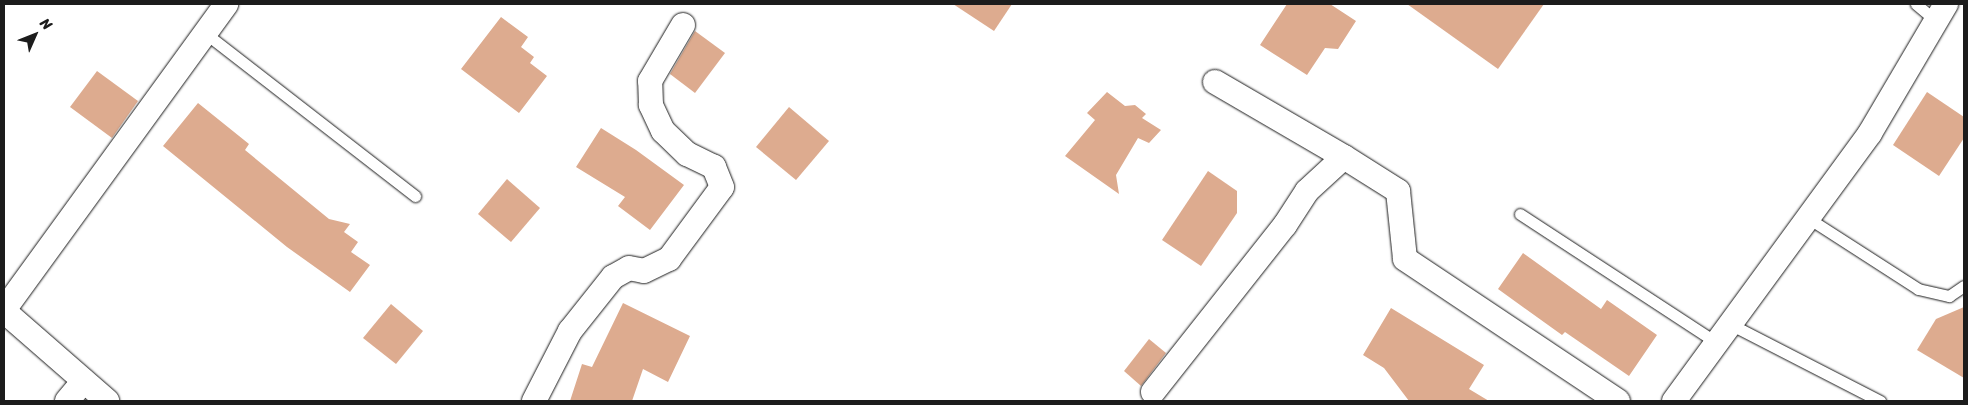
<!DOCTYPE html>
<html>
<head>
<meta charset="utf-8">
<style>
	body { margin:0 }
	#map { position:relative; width:1968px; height:405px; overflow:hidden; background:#fff; font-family:Sriracha,sans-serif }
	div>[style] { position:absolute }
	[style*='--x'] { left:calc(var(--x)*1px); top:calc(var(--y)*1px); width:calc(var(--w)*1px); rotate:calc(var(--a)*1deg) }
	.building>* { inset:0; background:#ddab8f }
	.roads { filter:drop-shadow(0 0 1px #1c1c1c) drop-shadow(0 0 1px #1c1c1c) }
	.lane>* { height:11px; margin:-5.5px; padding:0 5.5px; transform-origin:5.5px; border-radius:5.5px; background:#fff }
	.street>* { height:24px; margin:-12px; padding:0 12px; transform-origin:12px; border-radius:12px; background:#fff }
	span { translate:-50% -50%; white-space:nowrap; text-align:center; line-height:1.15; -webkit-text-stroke:5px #fff; paint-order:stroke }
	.frame { position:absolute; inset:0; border:5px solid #1c1c1c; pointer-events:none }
	.north { position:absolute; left:10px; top:10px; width:50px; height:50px; -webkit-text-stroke:4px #fff; paint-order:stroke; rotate:46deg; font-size:14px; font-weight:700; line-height:20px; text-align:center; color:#1c1c1c }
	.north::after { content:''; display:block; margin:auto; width:18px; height:22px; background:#1c1c1c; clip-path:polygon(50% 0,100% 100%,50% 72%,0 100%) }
</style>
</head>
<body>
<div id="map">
	<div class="building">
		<i style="clip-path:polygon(953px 4px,1012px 4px,994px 31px)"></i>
		<i style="clip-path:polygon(1287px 4px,1330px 4px,1356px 21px,1338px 49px,1325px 48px,1307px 75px,1260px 45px)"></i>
		<i style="clip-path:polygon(1407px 4px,1544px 4px,1498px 69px)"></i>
		<i style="clip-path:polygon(501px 17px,528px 37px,521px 47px,534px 57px,530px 63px,547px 76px,519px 113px,461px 69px)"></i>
		<i style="clip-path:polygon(695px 31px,725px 53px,695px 93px,670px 74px)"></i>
		<i style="clip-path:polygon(97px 71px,138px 101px,112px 138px,70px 107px)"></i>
		<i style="clip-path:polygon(1107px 92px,1125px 106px,1135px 105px,1146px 114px,1142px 118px,1161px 130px,1149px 143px,1138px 138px,1116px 175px,1119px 194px,1065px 156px,1095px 120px,1087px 113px)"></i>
		<i style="clip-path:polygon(1927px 92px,1964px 117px,1964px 138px,1939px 176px,1893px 145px)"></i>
		<i style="clip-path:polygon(198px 103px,249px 144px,245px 150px,329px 219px,350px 224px,344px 232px,358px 242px,351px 252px,370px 265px,350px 292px,287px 247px,163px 146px)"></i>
		<i style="clip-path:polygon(789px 107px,829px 141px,796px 180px,756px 147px)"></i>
		<i style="clip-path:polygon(601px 128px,636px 150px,684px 185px,650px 230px,618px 206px,625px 197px,576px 167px)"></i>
		<i style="clip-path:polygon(1208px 171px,1237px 191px,1237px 213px,1201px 266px,1162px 240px)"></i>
		<i style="clip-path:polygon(507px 179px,540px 208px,511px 242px,478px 214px)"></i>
		<i style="clip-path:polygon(1523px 253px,1601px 309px,1607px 300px,1657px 335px,1629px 376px,1565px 332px,1562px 335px,1498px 289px)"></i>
		<i style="clip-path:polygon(623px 303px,690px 336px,668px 382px,643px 369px,632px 401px,570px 401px,582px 364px,592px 367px)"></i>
		<i style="clip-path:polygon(391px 304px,423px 331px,396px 364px,363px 338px)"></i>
		<i style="clip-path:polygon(1964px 307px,1964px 378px,1917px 350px,1936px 319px)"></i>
		<i style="clip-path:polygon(1391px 308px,1484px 365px,1469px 389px,1489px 401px,1409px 401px,1384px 368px,1363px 355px)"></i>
		<i style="clip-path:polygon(1149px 339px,1166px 353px,1141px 386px,1124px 371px)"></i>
	</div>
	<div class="roads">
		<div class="lane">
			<i style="--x:1916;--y:4;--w:26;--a:40"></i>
			<i style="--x:205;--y:33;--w:266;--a:37.8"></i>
			<i style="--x:1520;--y:214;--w:235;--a:33.2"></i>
			<i style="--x:1808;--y:218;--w:131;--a:32.8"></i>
			<i style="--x:1918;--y:289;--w:32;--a:13"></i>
			<i style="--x:1949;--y:296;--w:18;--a:-34"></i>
			<i style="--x:1730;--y:324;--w:169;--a:27.2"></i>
		</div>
		<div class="street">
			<i style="--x:1215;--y:82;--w:149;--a:30.2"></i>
			<i style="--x:4;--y:310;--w:378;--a:-54"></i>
			<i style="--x:4;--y:311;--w:137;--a:41.1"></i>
			<i style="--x:1153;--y:392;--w:213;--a:-51.7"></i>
			<i style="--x:1285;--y:225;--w:40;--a:-57.1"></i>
			<i style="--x:1307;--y:191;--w:50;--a:-42.6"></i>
			<i style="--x:1344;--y:157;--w:64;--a:32.2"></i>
			<i style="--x:1398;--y:191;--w:68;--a:84.1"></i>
			<i style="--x:1405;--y:259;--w:256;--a:33.7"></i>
			<i style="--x:67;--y:401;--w:26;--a:-50"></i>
			<i style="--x:534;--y:401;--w:79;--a:-62.8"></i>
			<i style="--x:570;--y:331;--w:69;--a:-51.5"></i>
			<i style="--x:613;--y:277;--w:18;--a:-29"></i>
			<i style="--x:629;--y:268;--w:15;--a:11"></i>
			<i style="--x:644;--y:271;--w:28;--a:-26"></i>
			<i style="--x:669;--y:259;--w:89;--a:-53.6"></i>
			<i style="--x:722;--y:187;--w:22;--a:-112"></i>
			<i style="--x:714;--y:167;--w:30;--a:-154"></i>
			<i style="--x:687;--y:154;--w:33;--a:-136"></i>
			<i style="--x:663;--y:131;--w:29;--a:-115"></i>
			<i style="--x:651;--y:105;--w:24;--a:-92"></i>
			<i style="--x:650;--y:81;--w:65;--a:-59.5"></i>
			<i style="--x:1674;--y:401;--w:332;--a:-53.8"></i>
			<i style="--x:1870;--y:133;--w:150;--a:-59.5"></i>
		</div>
	</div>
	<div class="frame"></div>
	<div class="north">N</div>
</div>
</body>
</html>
